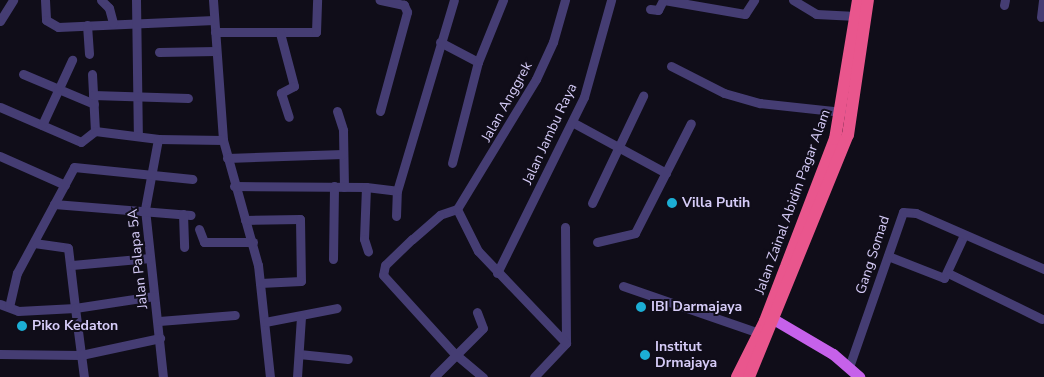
<!DOCTYPE html>
<html>
<head>
<meta charset="utf-8">
<style>
	body { margin:0 }
	#map { position:relative; width:1044px; height:377px; overflow:hidden; background:#100d19; font-family:"Nunito Sans",sans-serif }
	div>[style] { position:absolute }
	[style*='--x'] { left:calc(var(--x)*1px); top:calc(var(--y)*1px); width:calc(var(--w)*1px); rotate:calc(var(--a)*1deg) }
	.minor>* { height:9px; margin:-4.5px; padding:0 4.5px; transform-origin:4.5px; border-radius:4.5px; background:#453d73 }
	.major>* { height:11px; margin:-5.5px; padding:0 5.5px; transform-origin:5.5px; border-radius:5.5px; background:#c661ea }
	.highway>* { height:12px; margin:-6px; padding:0 6px; transform-origin:6px; border-radius:6px; background:#e9568d }
	.dots>* { width:14px; height:14px; translate:-50% -50%; box-sizing:border-box; border:2px solid #100d19; border-radius:50% }
	span { translate:-50% -50%; white-space:nowrap; text-align:center; line-height:1.15; -webkit-text-stroke:4px #100d19; paint-order:stroke }
	.street-label { font-size:14px; color:#d6ccf8 }
	.poi-label { font-size:14px; color:#d6ccf8; font-weight:700 }
	.left { translate:0 -50%; text-align:left }
</style>
</head>
<body>
<div id="map">
	<div class="minor">
		<i style="--x:45;--y:0;--w:20;--a:87"></i>
		<i style="--x:46;--y:20;--w:14;--a:30"></i>
		<i style="--x:58;--y:27;--w:156;--a:-2.6"></i>
		<i style="--x:101;--y:0;--w:11;--a:45"></i>
		<i style="--x:109;--y:8;--w:16;--a:75"></i>
		<i style="--x:136;--y:0;--w:136;--a:89.2"></i>
		<i style="--x:213;--y:0;--w:140;--a:85.9"></i>
		<i style="--x:223;--y:140;--w:130;--a:74.4"></i>
		<i style="--x:258;--y:265;--w:113;--a:83.9"></i>
		<i style="--x:664;--y:0;--w:82;--a:9.8"></i>
		<i style="--x:745;--y:14;--w:17;--a:-57"></i>
		<i style="--x:793;--y:0;--w:27;--a:31"></i>
		<i style="--x:816;--y:14;--w:40;--a:2.9"></i>
		<i style="--x:1004;--y:5;--w:5;--a:-79"></i>
		<i style="--x:650;--y:9;--w:8;--a:7"></i>
		<i style="--x:658;--y:10;--w:11;--a:-63"></i>
		<i style="--x:1041;--y:17;--w:17;--a:-83"></i>
		<i style="--x:0;--y:21;--w:25;--a:-58"></i>
		<i style="--x:87;--y:25;--w:29;--a:86"></i>
		<i style="--x:215;--y:32;--w:101;--a:0"></i>
		<i style="--x:316;--y:32;--w:32;--a:-88"></i>
		<i style="--x:280;--y:33;--w:55;--a:75.2"></i>
		<i style="--x:294;--y:86;--w:15;--a:152"></i>
		<i style="--x:281;--y:93;--w:25;--a:72"></i>
		<i style="--x:440;--y:42;--w:43;--a:27.8"></i>
		<i style="--x:159;--y:52;--w:57;--a:-1"></i>
		<i style="--x:671;--y:66;--w:59;--a:27"></i>
		<i style="--x:724;--y:93;--w:37;--a:16"></i>
		<i style="--x:760;--y:103;--w:83;--a:6.2"></i>
		<i style="--x:23;--y:74;--w:77;--a:22.9"></i>
		<i style="--x:92;--y:74;--w:57;--a:87"></i>
		<i style="--x:93;--y:95;--w:95;--a:1.8"></i>
		<i style="--x:0;--y:107;--w:88;--a:23.4"></i>
		<i style="--x:81;--y:142;--w:18;--a:-38"></i>
		<i style="--x:95;--y:131;--w:64;--a:7.2"></i>
		<i style="--x:158;--y:139;--w:65;--a:0.9"></i>
		<i style="--x:337;--y:111;--w:20;--a:72"></i>
		<i style="--x:343;--y:130;--w:57;--a:89"></i>
		<i style="--x:380;--y:111;--w:103;--a:-74.7"></i>
		<i style="--x:407;--y:12;--w:8;--a:-113"></i>
		<i style="--x:404;--y:5;--w:25;--a:-168"></i>
		<i style="--x:572;--y:122;--w:107;--a:28.5"></i>
		<i style="--x:42;--y:125;--w:72;--a:-65.2"></i>
		<i style="--x:158;--y:139;--w:71;--a:100.5"></i>
		<i style="--x:145;--y:209;--w:169;--a:83.9"></i>
		<i style="--x:0;--y:156;--w:71;--a:24"></i>
		<i style="--x:227;--y:158;--w:116;--a:-2"></i>
		<i style="--x:452;--y:163;--w:104;--a:-75.6"></i>
		<i style="--x:478;--y:62;--w:67;--a:-68"></i>
		<i style="--x:234;--y:186;--w:132;--a:0.4"></i>
		<i style="--x:366;--y:187;--w:31;--a:7"></i>
		<i style="--x:366;--y:187;--w:52;--a:92.2"></i>
		<i style="--x:364;--y:239;--w:13;--a:72"></i>
		<i style="--x:592;--y:203;--w:119;--a:-64.5"></i>
		<i style="--x:54;--y:204;--w:137;--a:4.6"></i>
		<i style="--x:457;--y:209;--w:18;--a:161"></i>
		<i style="--x:440;--y:215;--w:37;--a:139"></i>
		<i style="--x:412;--y:239;--w:37;--a:136"></i>
		<i style="--x:385;--y:265;--w:10;--a:101"></i>
		<i style="--x:383;--y:275;--w:105;--a:47.7"></i>
		<i style="--x:454;--y:353;--w:38;--a:40"></i>
		<i style="--x:183;--y:214;--w:33;--a:88"></i>
		<i style="--x:396;--y:216;--w:25;--a:-88"></i>
		<i style="--x:397;--y:191;--w:199;--a:-73.4"></i>
		<i style="--x:245;--y:220;--w:55;--a:-1"></i>
		<i style="--x:300;--y:219;--w:62;--a:89.1"></i>
		<i style="--x:301;--y:281;--w:41;--a:177.2"></i>
		<i style="--x:565;--y:227;--w:116;--a:89.5"></i>
		<i style="--x:199;--y:229;--w:14;--a:69"></i>
		<i style="--x:204;--y:242;--w:49;--a:0"></i>
		<i style="--x:597;--y:242;--w:39;--a:-13"></i>
		<i style="--x:635;--y:233;--w:123;--a:-63"></i>
		<i style="--x:34;--y:243;--w:34;--a:8"></i>
		<i style="--x:68;--y:248;--w:60;--a:83.3"></i>
		<i style="--x:75;--y:308;--w:80;--a:-8.6"></i>
		<i style="--x:888;--y:256;--w:60;--a:21.4"></i>
		<i style="--x:944;--y:278;--w:47;--a:-65.1"></i>
		<i style="--x:333;--y:259;--w:73;--a:-89.2"></i>
		<i style="--x:72;--y:265;--w:78;--a:-5.1"></i>
		<i style="--x:497;--y:273;--w:196;--a:-63.7"></i>
		<i style="--x:584;--y:97;--w:101;--a:-74.4"></i>
		<i style="--x:950;--y:274;--w:102;--a:26.1"></i>
		<i style="--x:623;--y:286;--w:144;--a:19.1"></i>
		<i style="--x:0;--y:304;--w:19;--a:21"></i>
		<i style="--x:18;--y:311;--w:57;--a:-3"></i>
		<i style="--x:75;--y:308;--w:70;--a:82.6"></i>
		<i style="--x:9;--y:307;--w:35;--a:-77"></i>
		<i style="--x:17;--y:273;--w:120;--a:-61.7"></i>
		<i style="--x:74;--y:167;--w:119;--a:5.8"></i>
		<i style="--x:159;--y:321;--w:76;--a:-4.5"></i>
		<i style="--x:265;--y:322;--w:73;--a:-11"></i>
		<i style="--x:0;--y:354;--w:81;--a:0.7"></i>
		<i style="--x:81;--y:355;--w:81;--a:-12.1"></i>
		<i style="--x:299;--y:354;--w:49;--a:5.8"></i>
		<i style="--x:849;--y:367;--w:164;--a:-70.8"></i>
		<i style="--x:903;--y:212;--w:13;--a:4"></i>
		<i style="--x:916;--y:213;--w:140;--a:23.6"></i>
		<i style="--x:297;--y:377;--w:61;--a:-86.2"></i>
		<i style="--x:434;--y:377;--w:69;--a:-45"></i>
		<i style="--x:483;--y:328;--w:17;--a:-111"></i>
		<i style="--x:534;--y:377;--w:47;--a:-46.7"></i>
		<i style="--x:566;--y:343;--w:127;--a:-133.7"></i>
		<i style="--x:478;--y:251;--w:47;--a:-116.6"></i>
		<i style="--x:457;--y:209;--w:152;--a:-58.7"></i>
		<i style="--x:536;--y:79;--w:41;--a:-65.3"></i>
		<i style="--x:553;--y:42;--w:44;--a:-74.1"></i>
	</div>
	<div class="major">
		<i style="--x:775;--y:320;--w:67;--a:30.4"></i>
		<i style="--x:833;--y:354;--w:35;--a:41"></i>
	</div>
	<div class="highway">
		<i style="--x:737;--y:377;--w:63;--a:-63.4"></i>
		<i style="--x:765;--y:321;--w:195;--a:-69"></i>
		<i style="--x:835;--y:139;--w:141;--a:-80.6"></i>
		<i style="--x:749;--y:377;--w:261;--a:-67.8"></i>
		<i style="--x:848;--y:135;--w:136;--a:-81.6"></i>
	</div>
	<div class="dots">
		<i style="left:672px;top:203px;background:#1caed5"></i>
		<i style="left:641px;top:307px;background:#1caed5"></i>
		<i style="left:22px;top:326px;background:#1caed5"></i>
		<i style="left:645px;top:355px;background:#1caed5"></i>
	</div>
	<div class="street-label">
		<span style="left:507px;top:102px;rotate:-61deg">Jalan Anggrek</span>
		<span style="left:550px;top:134px;rotate:-65deg">Jalan Jambu Raya</span>
		<span style="left:793px;top:202px;rotate:-70deg">Jalan Zainal Abidin Pagar Alam</span>
		<span style="left:873px;top:255px;rotate:-72deg">Gang Somad</span>
		<span style="left:138px;top:259px;rotate:-96deg">Jalan Palapa 5A</span>
	</div>
	<div class="poi-label">
		<span class="left" style="left:682px;top:203px">Villa Putih</span>
		<span class="left" style="left:651px;top:307px">IBI Darmajaya</span>
		<span class="left" style="left:32px;top:326px">Piko Kedaton</span>
		<span class="left" style="left:655px;top:355px">Institut<br>Drmajaya</span>
	</div>
</div>
</body>
</html>
